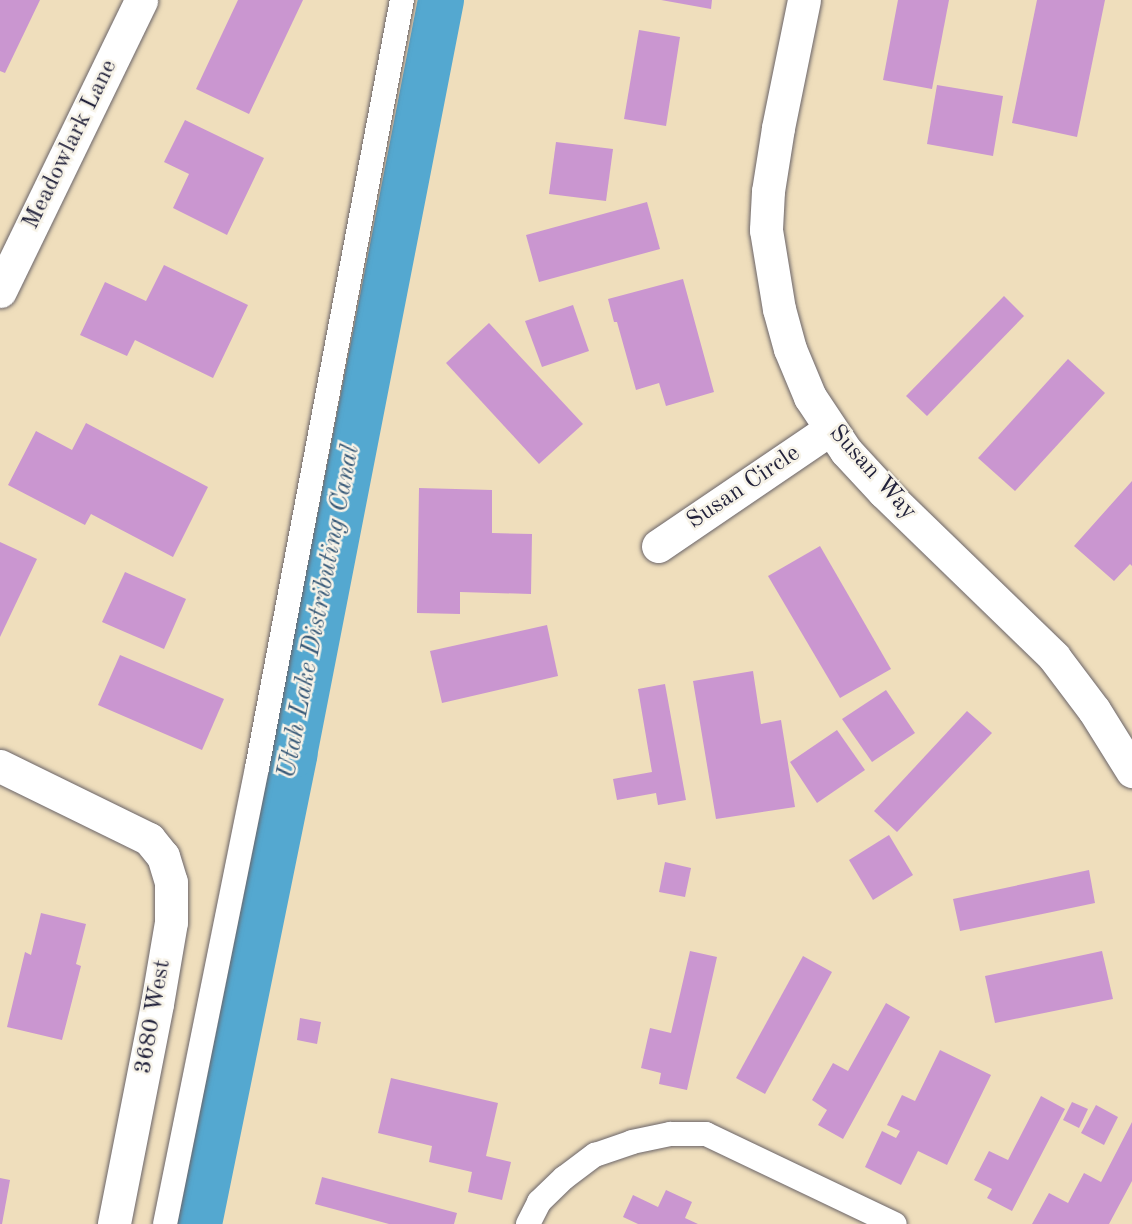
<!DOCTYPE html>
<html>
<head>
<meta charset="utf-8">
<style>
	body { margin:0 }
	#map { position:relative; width:1132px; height:1224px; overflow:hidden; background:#efdebc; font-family:"Old Standard TT",serif }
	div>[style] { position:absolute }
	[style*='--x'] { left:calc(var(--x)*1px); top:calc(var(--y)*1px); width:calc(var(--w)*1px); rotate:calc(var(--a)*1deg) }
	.canal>* { height:46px; margin:-23px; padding:0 23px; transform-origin:23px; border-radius:23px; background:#54a8d0 }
	.building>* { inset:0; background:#ca96d0 }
	.roads { filter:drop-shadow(0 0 2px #6a6468) drop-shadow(0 0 2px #6a6468) }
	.lane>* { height:24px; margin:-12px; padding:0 12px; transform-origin:12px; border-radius:12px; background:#fff }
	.street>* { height:33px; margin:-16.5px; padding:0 16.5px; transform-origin:16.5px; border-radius:16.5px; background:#fff }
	span { translate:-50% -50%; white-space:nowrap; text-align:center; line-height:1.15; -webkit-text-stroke:5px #f7f3e8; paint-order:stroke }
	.street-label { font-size:24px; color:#22223b }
	.water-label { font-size:26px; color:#365877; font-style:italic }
</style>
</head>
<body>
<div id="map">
	<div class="canal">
		<i style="--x:199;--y:1224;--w:479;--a:-78.5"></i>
		<i style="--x:294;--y:755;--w:769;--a:-78.98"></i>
	</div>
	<div class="building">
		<i style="clip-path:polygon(0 0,40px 0,5px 73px,0 71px)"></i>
		<i style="clip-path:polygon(238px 0,303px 0,249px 114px,196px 89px)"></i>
		<i style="clip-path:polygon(661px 0,712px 0,711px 9px)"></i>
		<i style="clip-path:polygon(898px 0,949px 0,932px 89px,883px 80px)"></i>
		<i style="clip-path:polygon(1037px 0,1105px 0,1077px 137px,1012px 123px)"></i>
		<i style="clip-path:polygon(639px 30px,680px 37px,666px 126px,624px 119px)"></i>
		<i style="clip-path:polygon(937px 85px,1003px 96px,993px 156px,927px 144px)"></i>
		<i style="clip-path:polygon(185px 120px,264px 158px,227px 235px,173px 208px,189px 174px,164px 162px)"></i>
		<i style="clip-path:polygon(556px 142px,613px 149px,606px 201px,549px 194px)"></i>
		<i style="clip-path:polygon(647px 202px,660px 249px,539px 282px,526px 235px)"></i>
		<i style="clip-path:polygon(164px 265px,248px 305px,213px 378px,135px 340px,127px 356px,80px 335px,105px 282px,146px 301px)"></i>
		<i style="clip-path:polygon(683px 279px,714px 392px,666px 406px,659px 383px,636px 390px,617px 322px,614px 322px,608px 299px)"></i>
		<i style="clip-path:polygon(1004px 296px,1024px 316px,927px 416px,906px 396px)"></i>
		<i style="clip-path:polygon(573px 305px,589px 351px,542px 367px,525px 321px)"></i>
		<i style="clip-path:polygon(489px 323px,583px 424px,539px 464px,446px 363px)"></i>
		<i style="clip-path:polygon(1068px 359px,1105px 393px,1015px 491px,978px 458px)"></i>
		<i style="clip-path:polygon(86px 423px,208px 487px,173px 557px,91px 514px,85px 525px,8px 485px,36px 431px,72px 450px)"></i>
		<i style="clip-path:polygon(1132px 481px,1132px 566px,1130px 564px,1114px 581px,1074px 546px)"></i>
		<i style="clip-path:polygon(419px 488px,492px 490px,492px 533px,532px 534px,531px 594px,460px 592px,460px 614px,417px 613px)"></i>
		<i style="clip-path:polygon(0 542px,37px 559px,0 637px)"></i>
		<i style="clip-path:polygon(820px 546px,891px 669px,840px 698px,768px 576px)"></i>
		<i style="clip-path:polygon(125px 572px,186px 599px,164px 649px,102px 622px)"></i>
		<i style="clip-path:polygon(547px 625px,558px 676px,442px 703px,430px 651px)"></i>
		<i style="clip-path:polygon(120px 655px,224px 699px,202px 750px,98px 705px)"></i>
		<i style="clip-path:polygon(753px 671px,761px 724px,781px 720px,795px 807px,716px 819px,693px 681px)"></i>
		<i style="clip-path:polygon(665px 684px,686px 800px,658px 805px,656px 793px,617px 800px,613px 779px,652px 772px,638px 689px)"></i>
		<i style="clip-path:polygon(886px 690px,915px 733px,872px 762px,842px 719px)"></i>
		<i style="clip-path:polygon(967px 711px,992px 733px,897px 832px,874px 811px)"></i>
		<i style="clip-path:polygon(837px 730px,865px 770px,817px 803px,790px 762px)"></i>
		<i style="clip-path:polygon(889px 835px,913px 875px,873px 900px,849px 860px)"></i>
		<i style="clip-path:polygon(665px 862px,691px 868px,685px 897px,659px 892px)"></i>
		<i style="clip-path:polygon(1089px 870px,1095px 903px,960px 931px,953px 899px)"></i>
		<i style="clip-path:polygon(41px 913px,86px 924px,76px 964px,81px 966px,62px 1040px,7px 1027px,25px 952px,31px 955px)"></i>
		<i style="clip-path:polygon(690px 951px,717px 957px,687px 1090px,659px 1084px,661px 1073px,641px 1068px,650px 1028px,671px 1033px)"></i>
		<i style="clip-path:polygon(1102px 951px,1113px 999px,995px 1023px,985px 976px)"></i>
		<i style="clip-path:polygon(803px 956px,832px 972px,765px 1094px,736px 1078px)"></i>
		<i style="clip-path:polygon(886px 1003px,910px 1017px,843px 1139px,818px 1125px,827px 1110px,812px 1100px,833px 1063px,848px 1071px)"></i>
		<i style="clip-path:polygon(300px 1018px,321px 1022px,317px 1044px,297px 1040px)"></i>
		<i style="clip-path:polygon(940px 1050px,991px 1075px,947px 1165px,918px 1151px,901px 1185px,865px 1167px,882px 1131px,896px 1138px,900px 1131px,887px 1125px,902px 1095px,915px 1101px)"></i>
		<i style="clip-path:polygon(391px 1078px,498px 1103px,486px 1156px,511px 1162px,502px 1200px,468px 1192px,472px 1172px,429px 1162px,432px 1146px,378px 1133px)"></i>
		<i style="clip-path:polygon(1041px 1096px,1065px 1109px,1012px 1211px,987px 1198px,992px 1189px,974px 1180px,989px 1151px,1008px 1160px)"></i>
		<i style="clip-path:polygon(1072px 1102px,1088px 1109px,1079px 1128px,1063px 1120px)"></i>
		<i style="clip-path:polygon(1096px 1105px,1118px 1117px,1104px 1145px,1081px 1133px)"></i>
		<i style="clip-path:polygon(1132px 1122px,1132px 1181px,1109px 1224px,1032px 1224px,1049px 1193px,1068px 1203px,1084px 1173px,1101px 1182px)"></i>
		<i style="clip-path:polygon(322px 1177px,457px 1213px,454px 1224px,389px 1224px,315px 1204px)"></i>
		<i style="clip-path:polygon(0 1178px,10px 1180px,2px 1224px,0 1224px)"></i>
		<i style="clip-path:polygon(666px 1190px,692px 1202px,685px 1218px,698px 1224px,638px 1224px,623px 1217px,633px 1195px,658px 1207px)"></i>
	</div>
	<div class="roads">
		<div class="lane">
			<i style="--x:165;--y:1224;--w:465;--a:-78.6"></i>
			<i style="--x:257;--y:768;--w:782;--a:-79.31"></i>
			<i style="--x:528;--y:1224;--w:25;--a:-63"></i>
			<i style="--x:539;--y:1202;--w:35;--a:-44"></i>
			<i style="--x:564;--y:1178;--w:39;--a:-37"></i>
			<i style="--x:595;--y:1155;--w:39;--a:-19"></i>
			<i style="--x:632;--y:1142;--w:39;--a:-12"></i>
			<i style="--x:670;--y:1134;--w:36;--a:0"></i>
			<i style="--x:706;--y:1134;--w:209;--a:25.5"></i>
		</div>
		<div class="street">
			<i style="--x:804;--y:0;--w:131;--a:101.5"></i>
			<i style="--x:778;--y:128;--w:64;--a:99"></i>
			<i style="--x:768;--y:191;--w:39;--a:93"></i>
			<i style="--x:766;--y:230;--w:80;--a:80.7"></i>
			<i style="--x:779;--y:309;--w:41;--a:74.6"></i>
			<i style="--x:790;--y:349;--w:52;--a:67.4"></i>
			<i style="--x:810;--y:397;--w:65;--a:56.3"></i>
			<i style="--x:846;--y:451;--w:56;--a:47.2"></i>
			<i style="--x:884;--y:492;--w:237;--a:44.1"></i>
			<i style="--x:1054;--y:657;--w:66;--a:53"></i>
			<i style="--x:1094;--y:710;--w:72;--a:58.1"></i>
			<i style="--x:0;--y:291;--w:323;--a:-64.1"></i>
			<i style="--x:658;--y:546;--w:208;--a:-34.2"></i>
			<i style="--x:0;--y:766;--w:166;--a:26.1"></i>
			<i style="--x:149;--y:839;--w:22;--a:51"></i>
			<i style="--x:163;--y:856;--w:27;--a:73"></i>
			<i style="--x:171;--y:882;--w:40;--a:90"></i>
			<i style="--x:171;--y:922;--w:83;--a:99.7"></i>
			<i style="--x:157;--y:1004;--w:224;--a:101.1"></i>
		</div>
	</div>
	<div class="street-label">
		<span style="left:71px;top:145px;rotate:-64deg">Meadowlark Lane</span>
		<span style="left:872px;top:473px;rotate:48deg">Susan Way</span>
		<span style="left:744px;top:488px;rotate:-34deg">Susan Circle</span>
		<span style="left:154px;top:1017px;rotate:-80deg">3680 West</span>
	</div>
	<div class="water-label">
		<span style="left:320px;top:612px;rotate:-79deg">Utah Lake Distributing Canal</span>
	</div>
</div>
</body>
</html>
